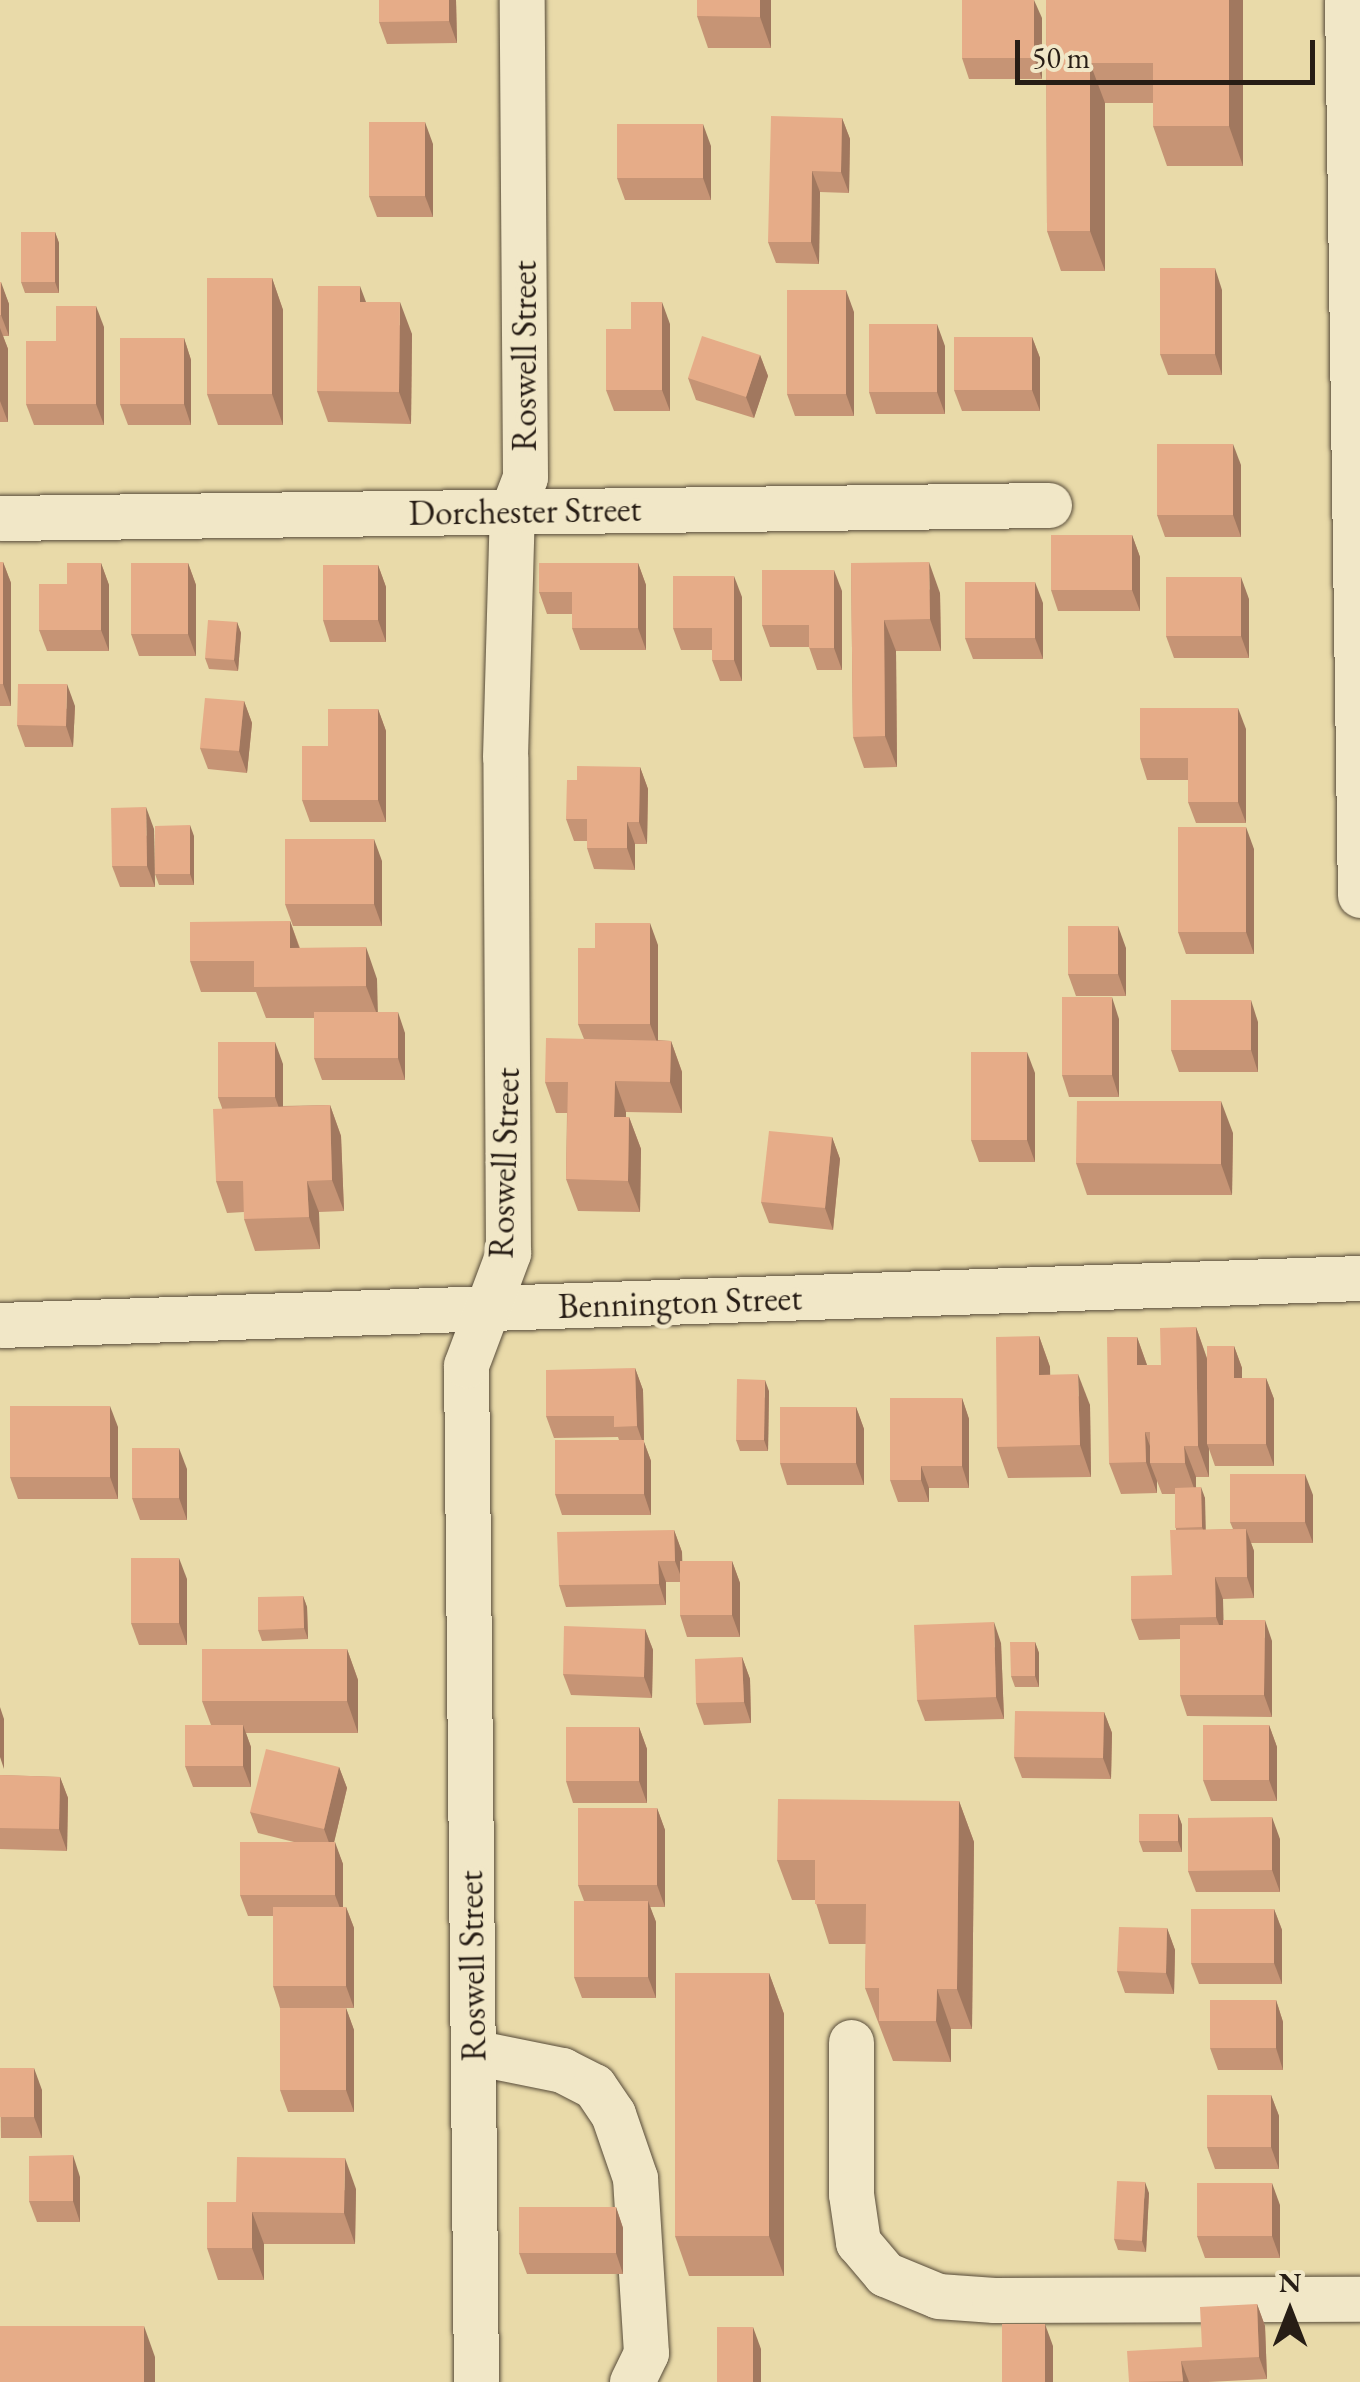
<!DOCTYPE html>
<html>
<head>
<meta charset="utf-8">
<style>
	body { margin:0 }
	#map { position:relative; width:1360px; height:2382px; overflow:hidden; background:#e9daa9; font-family:"EB Garamond",serif }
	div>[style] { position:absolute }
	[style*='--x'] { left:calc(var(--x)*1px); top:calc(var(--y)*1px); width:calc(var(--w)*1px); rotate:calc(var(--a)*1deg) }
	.roads { filter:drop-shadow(0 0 2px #584c3a) drop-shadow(0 0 2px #584c3a) }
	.minor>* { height:45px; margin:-22.5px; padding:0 22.5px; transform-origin:22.5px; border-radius:22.5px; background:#f1e7c7 }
	.wall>* { inset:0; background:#c69475 }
	.shaded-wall>* { inset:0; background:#a1785f }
	.building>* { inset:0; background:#e6ac88 }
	span { translate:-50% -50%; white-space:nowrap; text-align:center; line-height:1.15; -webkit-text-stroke:9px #f1e7c7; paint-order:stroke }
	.street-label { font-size:35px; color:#271d15 }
	.north { position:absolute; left:1240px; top:2262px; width:100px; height:100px; -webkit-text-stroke:8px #f1e7c7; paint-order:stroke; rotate:0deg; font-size:28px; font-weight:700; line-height:40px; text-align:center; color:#271d15 }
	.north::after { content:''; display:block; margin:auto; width:35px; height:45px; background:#271d15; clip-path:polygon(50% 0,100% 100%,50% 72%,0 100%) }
	.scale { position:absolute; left:1015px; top:40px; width:300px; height:45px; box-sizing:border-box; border:5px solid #271d15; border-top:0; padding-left:12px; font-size:30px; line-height:35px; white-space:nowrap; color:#271d15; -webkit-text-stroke:8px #f1e7c7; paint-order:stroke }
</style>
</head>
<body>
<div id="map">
	<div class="roads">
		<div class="minor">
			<i style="--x:1347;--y:0;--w:895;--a:89.17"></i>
			<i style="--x:0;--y:518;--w:1049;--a:-0.71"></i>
			<i style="--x:0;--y:1325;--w:1361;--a:-1.98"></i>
			<i style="--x:851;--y:2042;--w:152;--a:90"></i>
			<i style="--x:851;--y:2194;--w:49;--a:81.7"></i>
			<i style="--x:858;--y:2242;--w:42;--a:49.8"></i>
			<i style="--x:885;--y:2274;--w:57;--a:22.5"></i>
			<i style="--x:938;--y:2296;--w:56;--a:4.1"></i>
			<i style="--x:994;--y:2300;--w:366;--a:-0.2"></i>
			<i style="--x:473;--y:2052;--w:91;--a:11.4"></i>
			<i style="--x:562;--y:2070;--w:36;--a:27"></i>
			<i style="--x:594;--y:2086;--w:34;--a:56"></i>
			<i style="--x:613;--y:2114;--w:68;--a:71"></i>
			<i style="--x:635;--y:2178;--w:175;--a:86.4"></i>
			<i style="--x:646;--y:2353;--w:32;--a:116"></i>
			<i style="--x:476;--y:2382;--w:1017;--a:-90.56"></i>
			<i style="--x:466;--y:1365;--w:120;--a:-69.4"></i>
			<i style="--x:508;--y:1253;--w:496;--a:-90.3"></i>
			<i style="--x:505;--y:757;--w:246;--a:-88.4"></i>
			<i style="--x:512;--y:511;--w:36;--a:-69"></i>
			<i style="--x:525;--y:477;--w:477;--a:-90.4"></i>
		</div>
	</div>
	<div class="wall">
		<i style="clip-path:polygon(456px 0,457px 43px,387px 44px,379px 22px)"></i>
		<i style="clip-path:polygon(771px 0,771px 48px,708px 48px,697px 16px)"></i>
		<i style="clip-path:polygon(1046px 0,1243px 0,1243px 166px,1167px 166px,1153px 126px,1153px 103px,1105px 103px,1105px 271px,1061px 271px,1047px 231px)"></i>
		<i style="clip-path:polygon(1042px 18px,1042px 79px,969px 79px,962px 58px)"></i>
		<i style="clip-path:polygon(842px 118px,850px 139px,849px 193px,820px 192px,819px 264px,776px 263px,768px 242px)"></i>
		<i style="clip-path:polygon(433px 144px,433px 217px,377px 217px,369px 196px)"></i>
		<i style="clip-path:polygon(711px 146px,711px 200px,625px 200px,617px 178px)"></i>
		<i style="clip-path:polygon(55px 232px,59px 243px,59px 293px,25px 293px,21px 282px)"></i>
		<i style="clip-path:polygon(272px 278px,283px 310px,283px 425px,218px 425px,207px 394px)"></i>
		<i style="clip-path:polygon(0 282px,9px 304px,9px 336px,3px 336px,8px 349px,8px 422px,0 422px)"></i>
		<i style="clip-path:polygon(1222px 290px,1222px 375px,1168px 375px,1160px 354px)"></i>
		<i style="clip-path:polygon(366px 302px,412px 334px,411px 424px,328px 422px,317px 391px)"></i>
		<i style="clip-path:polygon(854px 312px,854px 416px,795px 416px,787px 394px)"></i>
		<i style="clip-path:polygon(670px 324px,670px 411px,614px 411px,606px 390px,631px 329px)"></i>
		<i style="clip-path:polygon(104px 327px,104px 425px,34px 425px,26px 404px)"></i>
		<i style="clip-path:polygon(1032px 337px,1040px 358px,1040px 411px,962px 411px,954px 390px)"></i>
		<i style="clip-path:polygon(184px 338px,191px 360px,191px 425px,128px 425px,120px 404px)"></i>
		<i style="clip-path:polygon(945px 346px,945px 414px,876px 414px,869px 392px)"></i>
		<i style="clip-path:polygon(760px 355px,768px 376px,754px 418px,696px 400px,688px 378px)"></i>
		<i style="clip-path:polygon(1241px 465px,1241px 537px,1165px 537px,1157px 515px)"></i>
		<i style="clip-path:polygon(1132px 535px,1140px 557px,1140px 611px,1058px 611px,1051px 590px)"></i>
		<i style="clip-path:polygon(0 562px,3px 562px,11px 583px,11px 706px,0 706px)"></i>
		<i style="clip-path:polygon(101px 563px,109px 585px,109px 651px,47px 651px,39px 630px,67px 584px)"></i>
		<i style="clip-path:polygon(188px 563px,196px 585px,196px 656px,139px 656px,131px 634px)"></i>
		<i style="clip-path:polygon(638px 563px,646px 585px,646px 650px,580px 650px,572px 628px,572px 614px,547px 614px,539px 592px)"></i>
		<i style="clip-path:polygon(851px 563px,940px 593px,941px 651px,896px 651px,897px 767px,864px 768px,853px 737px)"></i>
		<i style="clip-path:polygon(378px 565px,386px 587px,386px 642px,330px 642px,323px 620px)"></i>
		<i style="clip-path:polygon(842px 591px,842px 670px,817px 670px,809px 647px,770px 647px,762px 625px)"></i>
		<i style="clip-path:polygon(742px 597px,742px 681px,720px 681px,712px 660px,712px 650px,681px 650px,673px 628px)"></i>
		<i style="clip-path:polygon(1249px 599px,1249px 658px,1174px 658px,1166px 636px)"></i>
		<i style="clip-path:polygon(1043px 603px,1043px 659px,973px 659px,965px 638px)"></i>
		<i style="clip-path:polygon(237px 622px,241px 633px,238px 671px,209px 669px,205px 658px)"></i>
		<i style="clip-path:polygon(244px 701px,252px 723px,247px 773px,208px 769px,200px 748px)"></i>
		<i style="clip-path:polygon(75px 706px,73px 747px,25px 747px,17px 725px)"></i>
		<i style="clip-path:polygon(378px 709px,386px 731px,386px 822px,310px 822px,302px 800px,328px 746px)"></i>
		<i style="clip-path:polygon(1246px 729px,1246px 823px,1196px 823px,1188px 802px,1188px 780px,1147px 780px,1140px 758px)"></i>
		<i style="clip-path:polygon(640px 767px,648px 789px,647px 844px,635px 844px,635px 870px,594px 869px,587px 848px,587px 841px,574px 841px,566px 819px,577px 780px)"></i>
		<i style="clip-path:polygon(154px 829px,155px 887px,120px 887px,112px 866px)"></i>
		<i style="clip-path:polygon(194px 836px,194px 885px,159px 885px,155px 874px)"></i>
		<i style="clip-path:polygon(1254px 849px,1254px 954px,1186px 954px,1178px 932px)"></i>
		<i style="clip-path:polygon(382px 861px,382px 926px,293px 926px,285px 904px)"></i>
		<i style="clip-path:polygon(290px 921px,300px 948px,377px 979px,377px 1012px,405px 1033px,405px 1080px,322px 1080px,314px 1058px,314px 1018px,266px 1018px,256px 992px,201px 992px,190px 961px)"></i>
		<i style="clip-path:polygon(658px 945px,658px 1040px,671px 1041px,682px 1072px,682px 1113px,626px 1112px,626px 1117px,629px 1117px,641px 1149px,640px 1212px,578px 1211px,566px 1179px,567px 1113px,556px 1113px,545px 1082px,584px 1039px,578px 1024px)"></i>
		<i style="clip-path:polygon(1126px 948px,1126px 996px,1076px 996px,1068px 974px)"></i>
		<i style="clip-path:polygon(1119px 1019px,1119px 1097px,1069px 1097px,1062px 1075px)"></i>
		<i style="clip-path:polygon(1258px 1022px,1258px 1072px,1179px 1072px,1171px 1050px)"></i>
		<i style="clip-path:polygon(283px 1064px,283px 1106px,330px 1105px,341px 1136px,344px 1211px,319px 1212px,320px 1249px,255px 1251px,244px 1219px,244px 1212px,227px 1213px,216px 1181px,222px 1108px,218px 1097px)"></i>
		<i style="clip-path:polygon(1035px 1073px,1035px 1162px,979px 1162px,971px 1140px)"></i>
		<i style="clip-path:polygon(1233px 1133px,1232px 1195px,1087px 1195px,1076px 1163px)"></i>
		<i style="clip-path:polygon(832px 1137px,840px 1159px,833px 1230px,769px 1223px,761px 1202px)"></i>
		<i style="clip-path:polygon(1196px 1327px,1207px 1358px,1234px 1346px,1242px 1368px,1242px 1378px,1266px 1378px,1274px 1399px,1274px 1466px,1215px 1466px,1209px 1449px,1209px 1477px,1196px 1477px,1196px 1487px,1205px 1498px,1205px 1530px,1233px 1529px,1230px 1522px,1313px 1495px,1313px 1543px,1251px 1543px,1254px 1551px,1254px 1598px,1223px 1599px,1223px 1620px,1272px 1641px,1272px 1717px,1187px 1716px,1180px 1695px,1180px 1639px,1139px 1640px,1131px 1619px,1172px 1575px,1176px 1530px,1175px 1494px,1162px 1494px,1157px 1481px,1157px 1493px,1121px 1494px,1109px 1463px,1137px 1337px,1147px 1365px,1161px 1365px)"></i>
		<i style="clip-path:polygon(1039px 1336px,1050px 1367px,1050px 1375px,1090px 1405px,1091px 1477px,1008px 1478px,997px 1447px)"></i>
		<i style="clip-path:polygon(635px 1368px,643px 1390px,644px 1442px,651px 1461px,651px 1515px,562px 1515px,555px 1494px,619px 1440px,618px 1437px,554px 1438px,546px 1416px)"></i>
		<i style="clip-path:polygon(769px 1391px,768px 1451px,740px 1451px,736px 1440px)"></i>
		<i style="clip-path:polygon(962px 1398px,969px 1419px,969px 1488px,929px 1488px,929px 1502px,898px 1502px,890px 1480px)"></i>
		<i style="clip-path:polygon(856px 1407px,864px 1429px,864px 1485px,787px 1485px,780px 1463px)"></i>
		<i style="clip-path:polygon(118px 1427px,118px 1499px,18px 1499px,10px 1477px)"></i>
		<i style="clip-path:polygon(187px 1469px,187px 1520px,140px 1520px,132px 1498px)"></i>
		<i style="clip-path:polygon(674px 1530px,682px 1552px,682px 1561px,732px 1561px,740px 1583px,740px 1637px,687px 1637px,680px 1615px,680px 1582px,666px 1582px,666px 1605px,566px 1607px,559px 1585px)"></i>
		<i style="clip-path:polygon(187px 1579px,187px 1645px,139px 1645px,131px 1623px)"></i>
		<i style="clip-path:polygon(303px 1596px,307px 1607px,308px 1639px,262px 1641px,258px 1630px)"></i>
		<i style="clip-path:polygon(645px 1629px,653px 1650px,652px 1698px,571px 1695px,563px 1674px)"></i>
		<i style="clip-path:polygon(1035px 1642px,1039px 1653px,1039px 1687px,1015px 1687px,1011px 1676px)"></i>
		<i style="clip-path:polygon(1001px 1643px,1004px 1719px,925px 1721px,917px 1700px)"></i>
		<i style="clip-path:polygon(347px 1649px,358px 1680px,358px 1733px,246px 1733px,251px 1747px,251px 1787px,193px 1787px,185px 1766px,211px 1725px,202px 1701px)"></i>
		<i style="clip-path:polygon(742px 1657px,750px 1679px,751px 1723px,704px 1725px,696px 1703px)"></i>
		<i style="clip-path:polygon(1104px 1712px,1112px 1733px,1111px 1779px,1022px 1778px,1014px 1757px)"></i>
		<i style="clip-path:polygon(1269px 1725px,1277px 1747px,1277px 1801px,1211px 1801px,1203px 1780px)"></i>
		<i style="clip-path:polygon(639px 1727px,647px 1749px,647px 1803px,573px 1803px,566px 1781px)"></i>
		<i style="clip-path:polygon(339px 1767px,347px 1788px,334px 1842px,343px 1864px,343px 1907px,346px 1907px,354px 1928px,354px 2008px,280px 2008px,273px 1986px,273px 1916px,248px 1916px,240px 1895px,294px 1842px,258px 1833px,250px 1812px)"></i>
		<i style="clip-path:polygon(0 1775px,60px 1777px,68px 1798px,67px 1851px,0 1849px)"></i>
		<i style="clip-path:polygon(959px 1801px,974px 1842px,972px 2029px,951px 2029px,951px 2062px,893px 2061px,865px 1988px,866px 1944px,829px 1944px,815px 1900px,792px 1900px,777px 1860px)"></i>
		<i style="clip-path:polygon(657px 1808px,665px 1830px,665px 1907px,650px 1907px,656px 1922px,656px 1998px,582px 1998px,574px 1977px,584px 1901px,578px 1885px)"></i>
		<i style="clip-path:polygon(1178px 1814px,1182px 1825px,1182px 1852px,1143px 1852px,1139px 1841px)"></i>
		<i style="clip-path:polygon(1280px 1839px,1280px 1892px,1196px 1892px,1188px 1871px)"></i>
		<i style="clip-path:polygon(1274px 1909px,1282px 1930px,1282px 1984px,1199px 1984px,1191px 1963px)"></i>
		<i style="clip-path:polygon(1167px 1928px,1175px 1950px,1174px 1994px,1125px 1993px,1117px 1971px)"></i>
		<i style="clip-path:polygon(769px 1973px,784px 2014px,784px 2276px,689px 2276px,675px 2236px)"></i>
		<i style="clip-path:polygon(1276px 2000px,1283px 2022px,1283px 2070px,1218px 2070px,1210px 2048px)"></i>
		<i style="clip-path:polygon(346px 2008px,354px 2030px,354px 2112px,288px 2112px,280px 2090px)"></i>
		<i style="clip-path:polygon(0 2068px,42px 2090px,42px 2138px,1px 2138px)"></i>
		<i style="clip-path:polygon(1271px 2095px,1279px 2116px,1279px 2169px,1215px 2169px,1207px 2147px)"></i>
		<i style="clip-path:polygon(80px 2177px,80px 2222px,37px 2222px,29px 2201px)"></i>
		<i style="clip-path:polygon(356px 2189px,355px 2244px,264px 2244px,264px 2280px,218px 2280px,207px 2248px,236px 2202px)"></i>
		<i style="clip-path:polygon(1149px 2193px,1146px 2252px,1118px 2250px,1114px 2239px)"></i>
		<i style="clip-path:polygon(1280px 2205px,1280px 2258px,1205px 2258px,1197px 2236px)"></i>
		<i style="clip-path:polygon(616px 2207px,623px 2228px,623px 2274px,527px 2274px,519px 2253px)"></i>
		<i style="clip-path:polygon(1257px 2304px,1265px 2326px,1267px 2379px,1208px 2382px,1129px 2382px,1202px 2347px)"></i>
	</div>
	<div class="shaded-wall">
		<i style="clip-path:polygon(449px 0,456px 0,457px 43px,449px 21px)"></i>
		<i style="clip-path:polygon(760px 0,771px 0,771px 48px,760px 17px)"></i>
		<i style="clip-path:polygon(1034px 0,1042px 18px,1042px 79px,1034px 58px)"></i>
		<i style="clip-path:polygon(1229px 0,1243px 0,1243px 166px,1229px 126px)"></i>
		<i style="clip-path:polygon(1090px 63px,1105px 103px,1105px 271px,1090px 231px)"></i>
		<i style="clip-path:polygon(842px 118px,850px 139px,849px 193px,841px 172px)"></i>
		<i style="clip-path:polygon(425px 122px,433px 144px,433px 217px,425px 196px)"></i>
		<i style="clip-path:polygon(703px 124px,711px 146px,711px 200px,703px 178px)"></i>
		<i style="clip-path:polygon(812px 171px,820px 192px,819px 264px,811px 242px)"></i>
		<i style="clip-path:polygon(55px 232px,59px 243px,59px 293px,55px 282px)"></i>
		<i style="clip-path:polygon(1215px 268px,1222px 290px,1222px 375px,1215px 354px)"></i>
		<i style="clip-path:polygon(272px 278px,283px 310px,283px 425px,272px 394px)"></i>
		<i style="clip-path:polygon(1px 282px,9px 304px,9px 336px,1px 315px)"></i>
		<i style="clip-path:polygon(360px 286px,372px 318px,360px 302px)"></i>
		<i style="clip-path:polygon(846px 290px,854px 312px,854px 416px,846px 394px)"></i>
		<i style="clip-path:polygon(400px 302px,412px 334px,411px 424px,399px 392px)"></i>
		<i style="clip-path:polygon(662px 302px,670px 324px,670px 411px,662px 390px)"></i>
		<i style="clip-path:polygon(96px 306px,104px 327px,104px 425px,96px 404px)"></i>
		<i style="clip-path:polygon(937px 324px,945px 346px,945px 414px,937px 392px)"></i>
		<i style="clip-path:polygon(0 328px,8px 349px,8px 422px,0 401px)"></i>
		<i style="clip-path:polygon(1032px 337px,1040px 358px,1040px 411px,1032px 390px)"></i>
		<i style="clip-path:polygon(184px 338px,191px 360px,191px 425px,184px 404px)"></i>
		<i style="clip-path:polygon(760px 355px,768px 376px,754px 418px,746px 397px)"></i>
		<i style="clip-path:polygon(1233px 444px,1241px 465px,1241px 537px,1233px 515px)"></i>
		<i style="clip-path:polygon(1132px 535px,1140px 557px,1140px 611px,1132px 590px)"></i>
		<i style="clip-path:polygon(3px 562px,11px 583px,11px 706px,3px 684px)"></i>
		<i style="clip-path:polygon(929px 562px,940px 593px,941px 651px,930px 619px)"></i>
		<i style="clip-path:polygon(101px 563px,109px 585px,109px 651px,101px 630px)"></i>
		<i style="clip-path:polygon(188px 563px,196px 585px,196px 656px,188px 634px)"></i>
		<i style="clip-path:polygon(638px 563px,646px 585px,646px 650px,638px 628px)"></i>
		<i style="clip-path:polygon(378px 565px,386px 587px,386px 642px,378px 620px)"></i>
		<i style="clip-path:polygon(834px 570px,842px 591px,842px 670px,834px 648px)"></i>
		<i style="clip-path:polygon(734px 576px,742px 597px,742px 681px,734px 660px)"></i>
		<i style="clip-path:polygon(1241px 577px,1249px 599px,1249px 658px,1241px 636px)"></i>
		<i style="clip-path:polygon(1035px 582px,1043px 603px,1043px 659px,1035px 638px)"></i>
		<i style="clip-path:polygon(884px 620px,896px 651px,897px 767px,885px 736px)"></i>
		<i style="clip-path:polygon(237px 622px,241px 633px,238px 671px,234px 660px)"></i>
		<i style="clip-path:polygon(67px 684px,75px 706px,73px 747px,66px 726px)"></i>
		<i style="clip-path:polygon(244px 701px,252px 723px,247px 773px,239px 751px)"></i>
		<i style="clip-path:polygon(1238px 708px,1246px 729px,1246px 823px,1238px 802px)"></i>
		<i style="clip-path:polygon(378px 709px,386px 731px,386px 822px,378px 800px)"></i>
		<i style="clip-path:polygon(640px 767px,648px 789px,647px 844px,639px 822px)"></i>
		<i style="clip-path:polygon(146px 807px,154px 829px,155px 887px,147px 866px)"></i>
		<i style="clip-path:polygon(627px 822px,635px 844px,635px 870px,627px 848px)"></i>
		<i style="clip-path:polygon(190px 825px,194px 836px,194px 885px,190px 874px)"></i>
		<i style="clip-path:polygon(1246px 827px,1254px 849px,1254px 954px,1246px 932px)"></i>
		<i style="clip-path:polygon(374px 839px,382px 861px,382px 926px,374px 904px)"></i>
		<i style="clip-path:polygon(290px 921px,301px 953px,290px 948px)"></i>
		<i style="clip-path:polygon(650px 923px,658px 945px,658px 1045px,650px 1024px)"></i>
		<i style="clip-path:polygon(1118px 926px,1126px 948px,1126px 996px,1118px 974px)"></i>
		<i style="clip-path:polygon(366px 947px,377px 979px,378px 1017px,366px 986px)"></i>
		<i style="clip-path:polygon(1112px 997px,1119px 1019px,1119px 1097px,1112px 1075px)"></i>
		<i style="clip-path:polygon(1251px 1000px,1258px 1022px,1258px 1072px,1251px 1050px)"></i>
		<i style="clip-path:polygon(398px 1012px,405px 1033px,405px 1080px,398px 1058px)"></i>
		<i style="clip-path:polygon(671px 1041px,682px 1072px,682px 1113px,670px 1082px)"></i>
		<i style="clip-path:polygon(275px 1042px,283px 1064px,283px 1119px,275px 1097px)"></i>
		<i style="clip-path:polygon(1027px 1052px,1035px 1073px,1035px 1162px,1027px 1140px)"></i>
		<i style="clip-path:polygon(615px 1081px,626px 1112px,626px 1149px,614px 1117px)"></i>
		<i style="clip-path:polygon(1221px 1101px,1233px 1133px,1232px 1195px,1221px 1164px)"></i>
		<i style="clip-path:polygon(330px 1105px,341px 1136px,344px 1211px,332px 1180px)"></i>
		<i style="clip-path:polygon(629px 1117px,641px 1149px,640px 1212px,628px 1181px)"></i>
		<i style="clip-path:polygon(832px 1137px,840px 1159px,833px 1230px,825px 1208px)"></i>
		<i style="clip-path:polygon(307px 1181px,319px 1212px,320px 1249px,309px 1217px)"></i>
		<i style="clip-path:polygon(1196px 1327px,1207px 1359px,1207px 1444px,1209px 1449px,1209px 1477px,1198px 1446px)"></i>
		<i style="clip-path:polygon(1039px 1336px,1050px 1367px,1051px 1406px,1039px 1375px)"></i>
		<i style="clip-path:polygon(1137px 1337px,1148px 1368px,1137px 1365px)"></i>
		<i style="clip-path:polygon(1234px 1346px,1242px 1368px,1242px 1399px,1234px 1378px)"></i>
		<i style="clip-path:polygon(635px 1368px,643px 1390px,644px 1442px,651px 1461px,651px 1515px,644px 1494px,644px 1446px,637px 1426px)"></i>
		<i style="clip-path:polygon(1078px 1374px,1090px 1405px,1091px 1477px,1080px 1445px)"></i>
		<i style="clip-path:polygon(1266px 1378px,1274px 1399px,1274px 1466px,1266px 1444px)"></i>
		<i style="clip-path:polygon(765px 1380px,769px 1391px,768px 1451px,764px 1440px)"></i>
		<i style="clip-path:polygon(962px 1398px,969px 1419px,969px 1488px,962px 1466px)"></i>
		<i style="clip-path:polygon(110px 1406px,118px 1427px,118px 1499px,110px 1477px)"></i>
		<i style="clip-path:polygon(856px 1407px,864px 1429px,864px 1485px,856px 1463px)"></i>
		<i style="clip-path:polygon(1145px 1432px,1156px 1463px,1150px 1463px,1157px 1481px,1157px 1493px,1146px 1462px)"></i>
		<i style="clip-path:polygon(1184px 1446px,1196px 1477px,1196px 1494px,1185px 1463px)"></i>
		<i style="clip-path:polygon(179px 1448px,187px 1469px,187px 1520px,179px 1498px)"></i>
		<i style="clip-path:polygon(921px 1466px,929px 1488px,929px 1502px,921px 1480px)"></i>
		<i style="clip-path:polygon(1305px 1474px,1313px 1495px,1313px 1543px,1305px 1522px)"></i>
		<i style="clip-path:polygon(1201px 1487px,1205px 1498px,1206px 1538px,1202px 1527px)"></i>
		<i style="clip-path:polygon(1246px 1529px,1254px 1551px,1254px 1598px,1247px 1577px)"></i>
		<i style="clip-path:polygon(674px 1530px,682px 1552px,683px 1582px,675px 1561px)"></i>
		<i style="clip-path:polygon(179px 1558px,187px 1579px,187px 1645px,179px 1623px)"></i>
		<i style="clip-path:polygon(658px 1561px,666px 1582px,666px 1605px,659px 1584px)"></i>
		<i style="clip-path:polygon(732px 1561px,740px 1583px,740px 1637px,732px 1615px)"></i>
		<i style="clip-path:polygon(1215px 1577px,1223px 1599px,1224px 1638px,1216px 1617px)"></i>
		<i style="clip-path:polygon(303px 1596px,307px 1607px,308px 1639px,304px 1628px)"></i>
		<i style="clip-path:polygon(1265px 1620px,1272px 1641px,1272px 1717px,1264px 1695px)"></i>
		<i style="clip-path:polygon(994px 1622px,1001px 1643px,1004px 1719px,996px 1697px)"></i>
		<i style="clip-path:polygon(645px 1629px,653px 1650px,652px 1698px,644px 1677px)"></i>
		<i style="clip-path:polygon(1035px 1642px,1039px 1653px,1039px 1687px,1035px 1676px)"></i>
		<i style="clip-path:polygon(347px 1649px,358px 1680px,358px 1733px,347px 1701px)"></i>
		<i style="clip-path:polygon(742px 1657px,750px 1679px,751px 1723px,744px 1702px)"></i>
		<i style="clip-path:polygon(0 1707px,4px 1719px,4px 1769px,0 1757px)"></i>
		<i style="clip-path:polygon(1104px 1712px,1112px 1733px,1111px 1779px,1103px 1758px)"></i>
		<i style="clip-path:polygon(243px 1725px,251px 1747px,251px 1787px,243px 1766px)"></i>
		<i style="clip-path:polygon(1269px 1725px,1277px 1747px,1277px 1801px,1269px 1780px)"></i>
		<i style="clip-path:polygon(639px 1727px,647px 1749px,647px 1803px,639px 1781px)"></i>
		<i style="clip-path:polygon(339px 1767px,347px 1788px,332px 1851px,324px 1829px)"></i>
		<i style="clip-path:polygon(60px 1777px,68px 1798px,67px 1851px,59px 1829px)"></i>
		<i style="clip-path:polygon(959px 1801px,974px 1842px,972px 2029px,957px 1989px)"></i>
		<i style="clip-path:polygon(657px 1808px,665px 1830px,665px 1907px,657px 1885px)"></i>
		<i style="clip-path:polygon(1178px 1814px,1182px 1825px,1182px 1852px,1178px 1841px)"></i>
		<i style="clip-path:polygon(1272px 1817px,1280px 1839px,1280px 1892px,1272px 1870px)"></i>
		<i style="clip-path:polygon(335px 1842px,343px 1864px,343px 1916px,335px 1895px)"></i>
		<i style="clip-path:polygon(648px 1901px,656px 1922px,656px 1998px,648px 1977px)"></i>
		<i style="clip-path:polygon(346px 1907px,354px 1928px,354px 2008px,346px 1986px)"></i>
		<i style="clip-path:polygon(1274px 1909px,1282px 1930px,1282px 1984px,1274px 1963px)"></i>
		<i style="clip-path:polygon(1167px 1928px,1175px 1950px,1174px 1994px,1166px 1973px)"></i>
		<i style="clip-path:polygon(769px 1973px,784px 2014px,784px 2276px,769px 2236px)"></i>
		<i style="clip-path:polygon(937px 1989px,951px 2029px,951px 2062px,936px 2021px)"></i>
		<i style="clip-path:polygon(1276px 2000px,1283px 2022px,1283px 2070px,1276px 2048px)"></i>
		<i style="clip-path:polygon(346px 2008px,354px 2030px,354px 2112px,346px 2090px)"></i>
		<i style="clip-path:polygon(34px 2068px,42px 2090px,42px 2138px,34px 2117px)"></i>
		<i style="clip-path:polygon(1271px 2095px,1279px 2116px,1279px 2169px,1271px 2147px)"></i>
		<i style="clip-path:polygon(73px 2155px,80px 2177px,80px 2222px,73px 2201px)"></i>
		<i style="clip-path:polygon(345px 2158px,356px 2189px,355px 2244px,344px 2213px)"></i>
		<i style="clip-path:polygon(1145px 2182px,1149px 2193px,1146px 2252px,1142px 2241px)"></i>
		<i style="clip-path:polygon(1272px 2183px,1280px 2205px,1280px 2258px,1272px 2236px)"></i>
		<i style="clip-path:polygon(616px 2207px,623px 2228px,623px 2274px,616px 2253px)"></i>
		<i style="clip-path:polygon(252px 2212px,264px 2244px,264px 2280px,252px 2248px)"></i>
		<i style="clip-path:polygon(1257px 2304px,1265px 2326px,1267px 2379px,1259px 2357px)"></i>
		<i style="clip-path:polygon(1045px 2324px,1053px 2346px,1053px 2382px,1045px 2382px)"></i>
		<i style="clip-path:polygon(144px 2326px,155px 2357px,155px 2382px,144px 2382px)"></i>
		<i style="clip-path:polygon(753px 2327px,761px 2349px,761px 2382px,753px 2382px)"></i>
		<i style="clip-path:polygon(1181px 2361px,1189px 2382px,1183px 2382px)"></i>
	</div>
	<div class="building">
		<i style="clip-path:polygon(379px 0,449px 0,449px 21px,379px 22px)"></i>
		<i style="clip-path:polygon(697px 0,760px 0,760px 17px,697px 16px)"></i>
		<i style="clip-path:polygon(962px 0,1034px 0,1034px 58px,962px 58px)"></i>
		<i style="clip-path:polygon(1046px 0,1229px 0,1229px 126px,1153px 126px,1153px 63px,1090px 63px,1090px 231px,1047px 231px)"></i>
		<i style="clip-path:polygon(771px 116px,842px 118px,841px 172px,812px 171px,811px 242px,768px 242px)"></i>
		<i style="clip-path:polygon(369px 122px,425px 122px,425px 196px,369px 196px)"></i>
		<i style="clip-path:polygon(617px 124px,703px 124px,703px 178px,617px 178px)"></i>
		<i style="clip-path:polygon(21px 232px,55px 232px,55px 282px,21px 282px)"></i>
		<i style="clip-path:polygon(1160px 268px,1215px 268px,1215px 354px,1160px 354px)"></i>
		<i style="clip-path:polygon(207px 278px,272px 278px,272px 394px,207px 394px)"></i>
		<i style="clip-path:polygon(0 282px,1px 282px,1px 315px,0 315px)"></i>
		<i style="clip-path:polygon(318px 286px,360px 286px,360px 302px,400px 302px,399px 392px,317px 391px)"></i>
		<i style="clip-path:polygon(787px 290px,846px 290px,846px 394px,787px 394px)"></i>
		<i style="clip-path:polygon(631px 302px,662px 302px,662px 390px,606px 390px,606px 329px,631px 329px)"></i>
		<i style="clip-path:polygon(56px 306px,96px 306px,96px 404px,26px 404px,26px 341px,56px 341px)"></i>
		<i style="clip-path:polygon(869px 324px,937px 324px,937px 392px,869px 392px)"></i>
		<i style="clip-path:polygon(702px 336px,760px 355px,746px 397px,688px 378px)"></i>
		<i style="clip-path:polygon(954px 337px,1032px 337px,1032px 390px,954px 390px)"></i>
		<i style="clip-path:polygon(120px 338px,184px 338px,184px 404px,120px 404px)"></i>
		<i style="clip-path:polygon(1157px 444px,1233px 444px,1233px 515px,1157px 515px)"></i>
		<i style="clip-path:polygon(1051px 535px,1132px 535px,1132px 590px,1051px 590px)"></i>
		<i style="clip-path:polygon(0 562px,3px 562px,3px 684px,0 684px)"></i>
		<i style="clip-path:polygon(929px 562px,930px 619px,884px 620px,885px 736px,853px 737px,851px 563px)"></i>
		<i style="clip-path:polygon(67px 563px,101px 563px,101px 630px,39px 630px,39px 584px,67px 584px)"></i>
		<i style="clip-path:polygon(131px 563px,188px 563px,188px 634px,131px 634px)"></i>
		<i style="clip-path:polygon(539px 563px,638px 563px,638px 628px,572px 628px,572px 592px,539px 592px)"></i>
		<i style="clip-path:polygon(323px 565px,378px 565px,378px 620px,323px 620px)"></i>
		<i style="clip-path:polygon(762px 570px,834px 570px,834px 648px,809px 648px,809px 625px,762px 625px)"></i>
		<i style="clip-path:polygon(673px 576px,734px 576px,734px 660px,712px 660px,712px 628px,673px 628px)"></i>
		<i style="clip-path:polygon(1166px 577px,1241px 577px,1241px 636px,1166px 636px)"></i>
		<i style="clip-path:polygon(965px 582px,1035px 582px,1035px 638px,965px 638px)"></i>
		<i style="clip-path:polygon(208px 620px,237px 622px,234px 660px,205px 658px)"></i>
		<i style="clip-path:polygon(18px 684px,67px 684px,66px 726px,17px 725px)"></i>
		<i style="clip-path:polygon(205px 698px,244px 701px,239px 751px,200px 748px)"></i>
		<i style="clip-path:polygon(1140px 708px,1238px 708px,1238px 802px,1188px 802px,1188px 758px,1140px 758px)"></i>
		<i style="clip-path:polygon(328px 709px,378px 709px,378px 800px,302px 800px,302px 746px,328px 746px)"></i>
		<i style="clip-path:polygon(577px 766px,640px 767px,639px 822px,627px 822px,627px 848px,587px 848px,587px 819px,566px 819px,567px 780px,577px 780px)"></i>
		<i style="clip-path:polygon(146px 807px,147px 866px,112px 866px,111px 808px)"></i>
		<i style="clip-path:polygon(190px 825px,190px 874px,155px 874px,155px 826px)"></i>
		<i style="clip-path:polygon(1178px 827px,1246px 827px,1246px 932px,1178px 932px)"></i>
		<i style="clip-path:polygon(285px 839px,374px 839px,374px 904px,285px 904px)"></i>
		<i style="clip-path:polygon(290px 921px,290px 948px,366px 947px,366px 986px,254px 987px,254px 961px,190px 961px,190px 922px)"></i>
		<i style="clip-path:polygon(595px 923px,650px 923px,650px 1024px,578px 1024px,578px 948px,595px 948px)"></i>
		<i style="clip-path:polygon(1068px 926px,1118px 926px,1118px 974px,1068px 974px)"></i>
		<i style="clip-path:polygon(1062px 997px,1112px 997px,1112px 1075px,1062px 1075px)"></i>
		<i style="clip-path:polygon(1171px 1000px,1251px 1000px,1251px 1050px,1171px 1050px)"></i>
		<i style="clip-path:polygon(314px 1012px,398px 1012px,398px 1058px,314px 1058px)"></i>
		<i style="clip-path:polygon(546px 1038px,671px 1041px,670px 1082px,615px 1081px,614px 1117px,629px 1117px,628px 1181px,566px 1179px,568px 1082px,545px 1082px)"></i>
		<i style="clip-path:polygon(218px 1042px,275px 1042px,275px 1097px,218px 1097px)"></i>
		<i style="clip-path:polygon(971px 1052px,1027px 1052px,1027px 1140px,971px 1140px)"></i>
		<i style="clip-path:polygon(1077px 1101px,1221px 1101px,1221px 1164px,1076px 1163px)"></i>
		<i style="clip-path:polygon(330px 1105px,332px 1180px,307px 1181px,309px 1217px,244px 1219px,243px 1181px,216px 1181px,213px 1109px)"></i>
		<i style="clip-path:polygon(769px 1131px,832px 1137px,825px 1208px,761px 1202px)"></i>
		<i style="clip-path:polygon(1196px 1327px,1198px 1446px,1184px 1446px,1185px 1463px,1150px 1463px,1150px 1432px,1145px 1432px,1146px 1462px,1109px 1463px,1107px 1337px,1137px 1337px,1137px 1365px,1161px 1365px,1160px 1328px)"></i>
		<i style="clip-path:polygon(1039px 1336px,1039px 1375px,1078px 1374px,1080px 1445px,997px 1447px,996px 1337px)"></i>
		<i style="clip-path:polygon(1207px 1346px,1234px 1346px,1234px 1378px,1266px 1378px,1266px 1444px,1207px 1444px)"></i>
		<i style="clip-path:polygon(635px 1368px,637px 1426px,614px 1427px,614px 1416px,546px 1416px,546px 1370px)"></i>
		<i style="clip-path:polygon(737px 1379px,765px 1380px,764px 1440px,736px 1440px)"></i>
		<i style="clip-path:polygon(890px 1398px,962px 1398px,962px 1466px,921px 1466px,921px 1480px,890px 1480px)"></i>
		<i style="clip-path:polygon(10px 1406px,110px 1406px,110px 1477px,10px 1477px)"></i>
		<i style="clip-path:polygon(780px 1407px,856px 1407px,856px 1463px,780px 1463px)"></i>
		<i style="clip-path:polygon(555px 1440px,644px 1440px,644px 1494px,555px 1494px)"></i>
		<i style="clip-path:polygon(132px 1448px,179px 1448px,179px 1498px,132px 1498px)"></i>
		<i style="clip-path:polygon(1230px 1474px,1305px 1474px,1305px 1522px,1230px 1522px)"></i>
		<i style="clip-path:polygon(1201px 1487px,1202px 1527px,1175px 1528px,1175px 1488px)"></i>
		<i style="clip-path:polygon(1246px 1529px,1247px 1577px,1215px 1577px,1216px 1617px,1131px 1619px,1131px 1576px,1172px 1575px,1170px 1530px)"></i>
		<i style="clip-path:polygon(674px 1530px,675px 1561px,658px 1561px,659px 1584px,559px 1585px,557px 1532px)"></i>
		<i style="clip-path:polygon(131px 1558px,179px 1558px,179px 1623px,131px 1623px)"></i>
		<i style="clip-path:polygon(680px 1561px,732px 1561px,732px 1615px,680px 1615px)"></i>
		<i style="clip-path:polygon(303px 1596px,304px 1628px,258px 1630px,258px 1597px)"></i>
		<i style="clip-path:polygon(1223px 1620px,1265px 1620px,1264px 1695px,1180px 1695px,1180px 1625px,1223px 1625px)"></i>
		<i style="clip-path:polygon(994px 1622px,996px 1697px,917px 1700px,914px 1625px)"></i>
		<i style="clip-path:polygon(564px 1626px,645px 1629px,644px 1677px,563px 1674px)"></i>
		<i style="clip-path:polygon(1010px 1642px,1035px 1642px,1035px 1676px,1011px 1676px)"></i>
		<i style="clip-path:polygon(202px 1649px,347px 1649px,347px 1701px,202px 1701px)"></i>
		<i style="clip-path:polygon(742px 1657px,744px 1702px,696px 1703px,695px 1659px)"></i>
		<i style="clip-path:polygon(1015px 1711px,1104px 1712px,1103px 1758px,1014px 1757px)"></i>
		<i style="clip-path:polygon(185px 1725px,243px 1725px,243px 1766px,185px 1766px)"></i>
		<i style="clip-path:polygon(1203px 1725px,1269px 1725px,1269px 1780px,1203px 1780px)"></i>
		<i style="clip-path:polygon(566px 1727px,639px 1727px,639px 1781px,566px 1781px)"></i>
		<i style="clip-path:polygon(266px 1749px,339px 1767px,324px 1829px,250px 1812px)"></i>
		<i style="clip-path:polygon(0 1775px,60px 1777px,59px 1829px,0 1828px)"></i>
		<i style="clip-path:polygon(778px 1799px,959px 1801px,957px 1989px,937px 1989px,936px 2021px,879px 2021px,879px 1988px,865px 1988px,866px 1904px,815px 1904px,815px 1860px,777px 1860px)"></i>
		<i style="clip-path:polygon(578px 1808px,657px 1808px,657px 1885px,578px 1885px)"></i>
		<i style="clip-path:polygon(1139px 1814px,1178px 1814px,1178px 1841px,1139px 1841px)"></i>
		<i style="clip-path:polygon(1272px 1817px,1272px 1870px,1188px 1871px,1188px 1818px)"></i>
		<i style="clip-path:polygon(240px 1842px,335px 1842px,335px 1895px,240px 1895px)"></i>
		<i style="clip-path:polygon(574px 1901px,648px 1901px,648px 1977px,574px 1977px)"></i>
		<i style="clip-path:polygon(273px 1907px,346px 1907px,346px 1986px,273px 1986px)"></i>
		<i style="clip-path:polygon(1191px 1909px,1274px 1909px,1274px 1963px,1191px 1963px)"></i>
		<i style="clip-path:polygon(1119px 1927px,1167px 1928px,1166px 1973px,1117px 1971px)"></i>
		<i style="clip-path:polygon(675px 1973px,769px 1973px,769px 2236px,675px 2236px)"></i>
		<i style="clip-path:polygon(1210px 2000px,1276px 2000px,1276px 2048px,1210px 2048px)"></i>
		<i style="clip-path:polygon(280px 2008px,346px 2008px,346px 2090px,280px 2090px)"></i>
		<i style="clip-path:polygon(0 2068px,34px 2068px,34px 2117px,0 2117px)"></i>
		<i style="clip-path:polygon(1207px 2095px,1271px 2095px,1271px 2147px,1207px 2147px)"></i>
		<i style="clip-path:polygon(73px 2155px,73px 2201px,29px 2201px,29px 2156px)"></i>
		<i style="clip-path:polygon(237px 2157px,345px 2158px,344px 2213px,252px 2212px,252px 2248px,207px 2248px,207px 2202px,236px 2202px)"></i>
		<i style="clip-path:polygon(1117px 2181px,1145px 2182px,1142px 2241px,1114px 2239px)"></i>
		<i style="clip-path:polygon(1197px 2183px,1272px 2183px,1272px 2236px,1197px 2236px)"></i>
		<i style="clip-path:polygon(519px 2207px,616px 2207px,616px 2253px,519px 2253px)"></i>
		<i style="clip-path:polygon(1257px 2304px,1259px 2357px,1181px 2361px,1183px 2381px,1129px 2382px,1127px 2351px,1202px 2347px,1200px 2307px)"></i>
		<i style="clip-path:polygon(1002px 2324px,1045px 2324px,1045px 2382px,1002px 2382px)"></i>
		<i style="clip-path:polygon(0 2326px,144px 2326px,144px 2382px,0 2382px)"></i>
		<i style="clip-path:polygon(717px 2327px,753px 2327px,753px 2382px,717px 2382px)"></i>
	</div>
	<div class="street-label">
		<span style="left:524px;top:356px;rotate:-90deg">Roswell Street</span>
		<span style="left:525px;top:511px;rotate:-1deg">Dorchester Street</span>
		<span style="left:504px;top:1163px;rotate:-88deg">Roswell Street</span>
		<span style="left:680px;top:1302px;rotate:-2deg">Bennington Street</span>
		<span style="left:472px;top:1966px;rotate:-91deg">Roswell Street</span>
	</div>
	<div class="north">N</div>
	<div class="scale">50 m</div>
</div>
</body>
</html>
